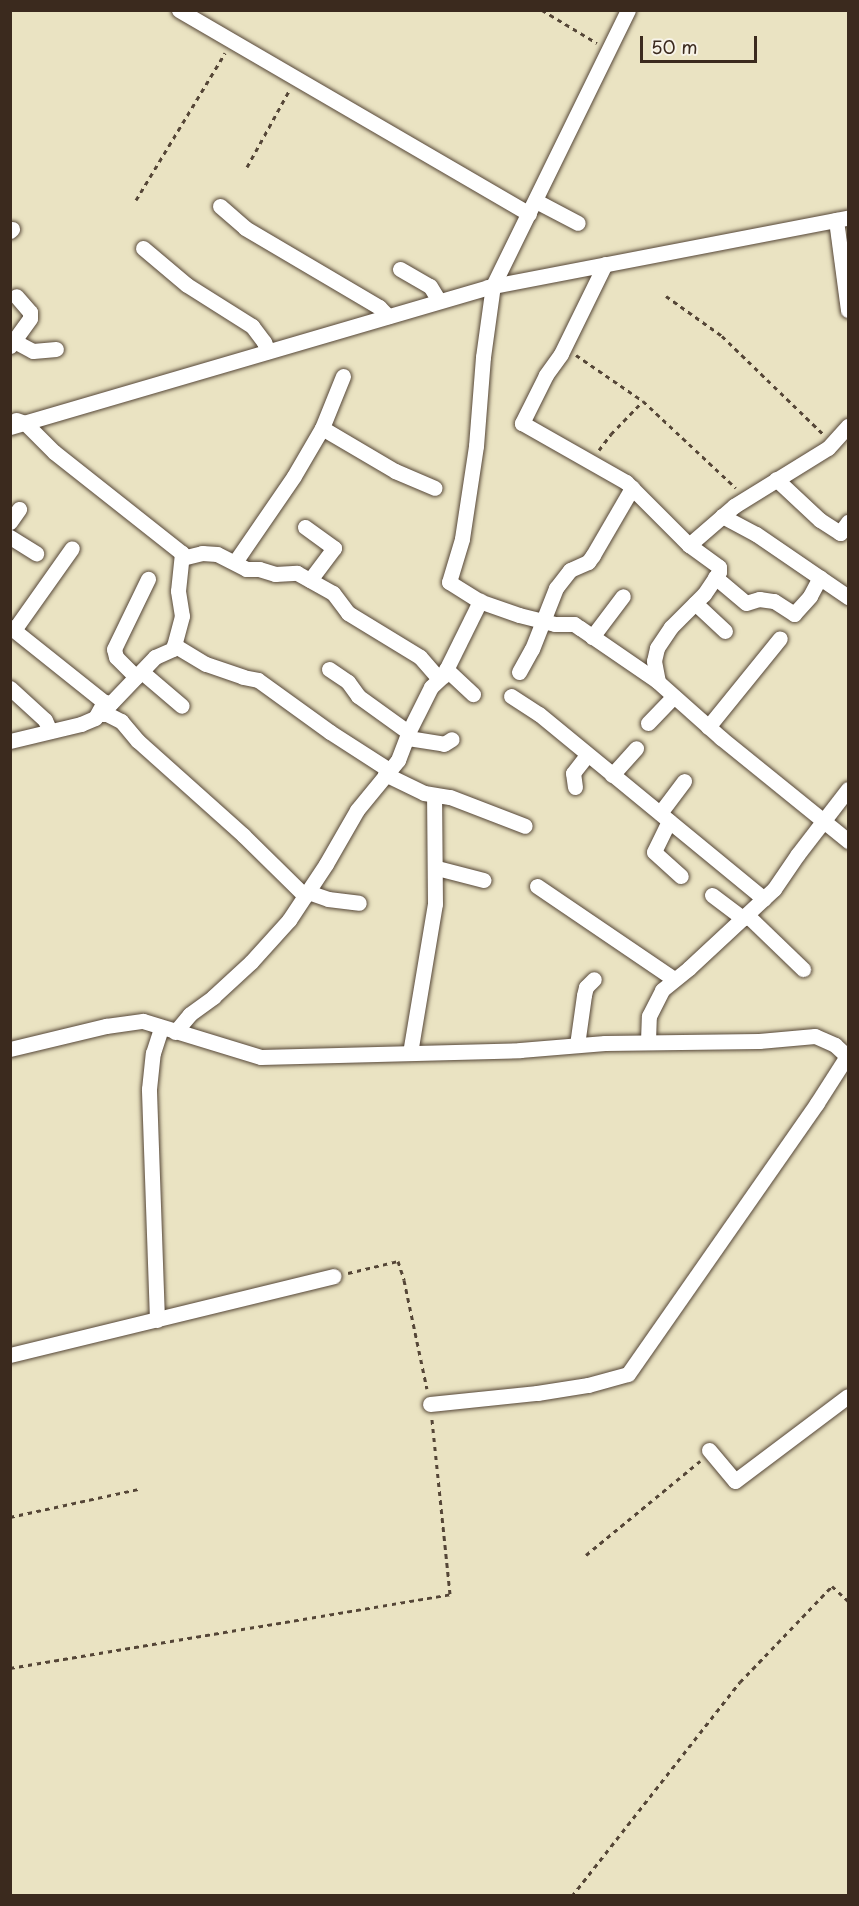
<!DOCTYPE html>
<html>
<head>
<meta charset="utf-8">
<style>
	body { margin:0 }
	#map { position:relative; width:859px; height:1906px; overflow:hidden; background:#eae3c2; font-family:"Playpen Sans",sans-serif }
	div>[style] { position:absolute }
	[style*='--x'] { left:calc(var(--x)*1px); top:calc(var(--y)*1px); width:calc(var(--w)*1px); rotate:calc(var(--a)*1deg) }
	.path>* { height:3px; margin-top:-1.5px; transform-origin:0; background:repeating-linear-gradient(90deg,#554637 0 4.5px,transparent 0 9px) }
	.roads { filter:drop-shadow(0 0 2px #554637) drop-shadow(0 0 2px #554637) }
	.street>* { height:15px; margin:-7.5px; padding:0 7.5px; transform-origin:7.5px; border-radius:7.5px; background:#fff }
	span { translate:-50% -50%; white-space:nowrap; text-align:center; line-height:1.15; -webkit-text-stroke:6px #f7f3e8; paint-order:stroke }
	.frame { position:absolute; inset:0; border:12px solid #3b2a1e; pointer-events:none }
	.scale { position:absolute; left:640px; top:36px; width:117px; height:27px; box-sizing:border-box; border:3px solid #3b2a1e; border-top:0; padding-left:8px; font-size:18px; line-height:21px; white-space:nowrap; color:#3b2a1e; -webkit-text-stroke:4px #f7f3e8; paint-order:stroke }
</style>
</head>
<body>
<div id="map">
	<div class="path">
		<i style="--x:542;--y:10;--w:64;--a:31"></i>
		<i style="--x:247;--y:167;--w:87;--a:-61.1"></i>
		<i style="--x:136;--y:200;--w:172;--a:-58.8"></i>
		<i style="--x:666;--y:296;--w:69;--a:35.5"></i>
		<i style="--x:722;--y:336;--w:141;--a:44.1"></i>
		<i style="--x:576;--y:355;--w:81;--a:34.5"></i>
		<i style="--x:643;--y:401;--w:127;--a:43.1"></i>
		<i style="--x:599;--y:450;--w:20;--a:-53"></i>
		<i style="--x:611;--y:434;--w:46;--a:-45.9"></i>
		<i style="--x:348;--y:1273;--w:51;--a:-13.5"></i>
		<i style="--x:398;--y:1261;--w:20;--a:72"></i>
		<i style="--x:404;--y:1280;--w:111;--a:78.1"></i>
		<i style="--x:10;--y:1517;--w:131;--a:-12.3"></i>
		<i style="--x:586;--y:1555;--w:148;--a:-39.5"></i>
		<i style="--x:10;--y:1668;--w:446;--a:-9.5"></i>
		<i style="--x:450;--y:1594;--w:176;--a:-95.9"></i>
		<i style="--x:572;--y:1896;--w:272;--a:-51.9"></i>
		<i style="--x:740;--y:1682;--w:133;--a:-46.2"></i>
		<i style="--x:832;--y:1586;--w:22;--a:43"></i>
	</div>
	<div class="roads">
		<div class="street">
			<i style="--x:179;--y:10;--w:405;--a:30.2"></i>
			<i style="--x:628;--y:10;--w:306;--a:116.1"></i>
			<i style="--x:493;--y:285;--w:73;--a:97.9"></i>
			<i style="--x:483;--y:357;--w:89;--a:94.5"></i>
			<i style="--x:476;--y:446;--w:94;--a:98.6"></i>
			<i style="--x:462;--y:539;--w:45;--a:106.8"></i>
			<i style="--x:449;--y:582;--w:36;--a:32"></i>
			<i style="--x:479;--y:601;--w:42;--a:19.3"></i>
			<i style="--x:519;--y:615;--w:37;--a:14"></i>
			<i style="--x:555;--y:624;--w:19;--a:0"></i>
			<i style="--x:574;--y:624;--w:7;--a:34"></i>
			<i style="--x:580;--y:628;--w:93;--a:34.5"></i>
			<i style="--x:657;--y:681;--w:86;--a:41.7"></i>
			<i style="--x:721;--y:738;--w:164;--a:39"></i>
			<i style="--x:536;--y:201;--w:47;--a:27.6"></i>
			<i style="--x:220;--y:206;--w:33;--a:41"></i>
			<i style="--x:245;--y:228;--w:156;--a:30.5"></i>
			<i style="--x:379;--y:307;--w:13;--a:45"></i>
			<i style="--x:836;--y:220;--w:91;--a:82.4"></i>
			<i style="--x:10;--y:231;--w:3;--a:-45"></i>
			<i style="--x:143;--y:248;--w:57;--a:40.1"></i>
			<i style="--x:187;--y:285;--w:77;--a:32.2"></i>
			<i style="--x:252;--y:326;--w:20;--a:53"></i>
			<i style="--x:264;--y:342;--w:10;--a:66"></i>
			<i style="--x:605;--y:264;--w:100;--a:116.1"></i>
			<i style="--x:561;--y:354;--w:26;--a:126"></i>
			<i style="--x:546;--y:375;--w:54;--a:116.6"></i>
			<i style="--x:522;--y:423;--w:120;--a:29.6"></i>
			<i style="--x:626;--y:482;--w:89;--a:45"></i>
			<i style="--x:689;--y:545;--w:37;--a:36"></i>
			<i style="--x:719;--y:567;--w:5;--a:90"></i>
			<i style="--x:719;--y:572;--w:27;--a:124"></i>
			<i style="--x:704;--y:594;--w:47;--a:135"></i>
			<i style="--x:671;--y:627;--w:25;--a:124"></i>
			<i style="--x:657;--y:648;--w:13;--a:103"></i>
			<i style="--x:654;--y:661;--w:21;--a:79"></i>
			<i style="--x:400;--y:269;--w:34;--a:30"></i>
			<i style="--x:430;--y:286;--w:17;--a:59"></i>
			<i style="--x:14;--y:341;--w:21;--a:28"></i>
			<i style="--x:33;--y:351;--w:23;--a:-5"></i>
			<i style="--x:10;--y:346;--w:34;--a:-54"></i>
			<i style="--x:30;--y:318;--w:6;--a:-90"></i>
			<i style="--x:30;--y:312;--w:21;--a:-131"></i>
			<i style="--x:16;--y:420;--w:9;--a:18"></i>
			<i style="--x:25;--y:423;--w:41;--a:45"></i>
			<i style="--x:54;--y:452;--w:163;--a:38.3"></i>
			<i style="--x:182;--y:553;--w:38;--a:96"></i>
			<i style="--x:178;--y:591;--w:25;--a:81"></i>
			<i style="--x:182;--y:616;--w:34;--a:105"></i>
			<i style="--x:173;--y:649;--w:20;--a:156"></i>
			<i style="--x:155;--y:657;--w:64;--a:133.7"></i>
			<i style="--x:111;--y:703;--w:7;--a:-172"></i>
			<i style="--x:10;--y:427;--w:498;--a:-16.3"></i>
			<i style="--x:488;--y:287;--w:367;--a:-10.9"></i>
			<i style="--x:322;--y:428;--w:85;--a:30.5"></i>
			<i style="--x:395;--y:471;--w:43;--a:23"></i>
			<i style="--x:776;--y:479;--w:60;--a:43"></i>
			<i style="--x:820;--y:520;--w:24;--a:33"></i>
			<i style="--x:840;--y:533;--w:14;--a:-54"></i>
			<i style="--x:722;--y:516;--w:38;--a:28"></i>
			<i style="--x:756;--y:534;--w:112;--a:34.4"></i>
			<i style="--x:10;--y:522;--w:16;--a:-55"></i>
			<i style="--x:305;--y:527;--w:36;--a:36"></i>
			<i style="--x:334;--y:548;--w:40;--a:127"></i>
			<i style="--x:10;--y:537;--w:31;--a:32"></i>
			<i style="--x:689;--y:545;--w:60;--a:-40.9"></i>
			<i style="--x:734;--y:506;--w:110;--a:-31.7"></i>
			<i style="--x:828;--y:448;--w:30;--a:-48"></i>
			<i style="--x:182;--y:558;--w:21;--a:-14"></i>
			<i style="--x:202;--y:553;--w:15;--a:4"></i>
			<i style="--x:217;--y:554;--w:33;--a:27"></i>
			<i style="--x:246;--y:569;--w:13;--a:0"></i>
			<i style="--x:259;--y:569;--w:17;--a:17"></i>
			<i style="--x:275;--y:574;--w:22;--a:-3"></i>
			<i style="--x:297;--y:573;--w:41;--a:29.1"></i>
			<i style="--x:333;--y:593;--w:25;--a:53"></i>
			<i style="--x:348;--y:613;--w:84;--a:31.4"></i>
			<i style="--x:420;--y:657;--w:29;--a:49"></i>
			<i style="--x:235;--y:562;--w:104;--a:-55.5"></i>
			<i style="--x:294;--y:476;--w:56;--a:-59.7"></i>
			<i style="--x:322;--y:428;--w:56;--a:-68"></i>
			<i style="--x:715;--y:577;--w:40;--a:40"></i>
			<i style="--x:746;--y:603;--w:14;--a:-17"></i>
			<i style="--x:759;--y:599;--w:15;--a:8"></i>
			<i style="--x:774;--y:601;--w:24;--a:33"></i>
			<i style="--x:794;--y:614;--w:24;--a:-48"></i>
			<i style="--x:810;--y:596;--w:21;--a:-62"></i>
			<i style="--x:695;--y:603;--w:41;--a:43"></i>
			<i style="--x:10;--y:627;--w:120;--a:38.6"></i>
			<i style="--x:104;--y:702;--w:18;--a:119"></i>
			<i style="--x:95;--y:718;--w:15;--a:157"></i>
			<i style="--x:81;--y:724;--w:73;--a:166.5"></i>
			<i style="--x:14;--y:630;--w:100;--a:-54.7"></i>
			<i style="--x:592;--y:637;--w:51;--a:-52.9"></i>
			<i style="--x:174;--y:645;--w:37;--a:31"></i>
			<i style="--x:206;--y:664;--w:39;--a:19"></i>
			<i style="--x:243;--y:677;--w:15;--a:11"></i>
			<i style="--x:258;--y:680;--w:89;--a:35.8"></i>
			<i style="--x:330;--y:732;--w:70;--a:32.8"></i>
			<i style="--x:329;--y:669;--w:23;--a:34"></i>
			<i style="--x:348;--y:682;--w:17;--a:54"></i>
			<i style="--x:358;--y:696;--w:62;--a:35.8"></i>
			<i style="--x:446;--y:669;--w:37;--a:43"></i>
			<i style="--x:142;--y:672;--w:52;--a:40.4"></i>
			<i style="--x:519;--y:672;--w:26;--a:-61"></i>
			<i style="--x:532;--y:649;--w:66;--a:-68.5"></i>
			<i style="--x:556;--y:588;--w:23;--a:-52"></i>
			<i style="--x:570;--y:570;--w:20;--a:-24"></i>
			<i style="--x:588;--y:562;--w:9;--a:-54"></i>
			<i style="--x:593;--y:555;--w:78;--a:-59.8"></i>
			<i style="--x:136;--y:677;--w:28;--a:-135"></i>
			<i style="--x:116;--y:657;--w:8;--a:-104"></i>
			<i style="--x:114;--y:649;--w:78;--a:-64.1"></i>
			<i style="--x:10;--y:688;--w:47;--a:42.4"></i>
			<i style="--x:45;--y:720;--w:12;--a:66"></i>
			<i style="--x:511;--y:696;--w:33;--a:33"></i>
			<i style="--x:539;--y:714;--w:291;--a:39.4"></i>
			<i style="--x:98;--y:714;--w:9;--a:0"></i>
			<i style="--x:107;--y:714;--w:16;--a:27"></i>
			<i style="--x:121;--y:721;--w:26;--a:50"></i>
			<i style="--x:138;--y:741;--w:141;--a:41.8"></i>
			<i style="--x:243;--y:835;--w:87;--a:44.5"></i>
			<i style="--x:648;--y:723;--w:37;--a:-46"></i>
			<i style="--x:708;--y:727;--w:114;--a:-51"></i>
			<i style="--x:408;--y:738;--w:36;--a:9"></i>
			<i style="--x:444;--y:744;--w:9;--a:-32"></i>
			<i style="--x:385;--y:774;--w:43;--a:26"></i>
			<i style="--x:424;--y:793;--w:26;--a:9"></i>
			<i style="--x:450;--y:797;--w:80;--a:21.1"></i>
			<i style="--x:612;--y:775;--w:36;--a:-48"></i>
			<i style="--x:575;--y:787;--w:14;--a:-98"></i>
			<i style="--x:573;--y:773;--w:23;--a:-52"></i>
			<i style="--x:660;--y:813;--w:40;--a:-53"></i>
			<i style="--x:669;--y:821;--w:34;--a:116"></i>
			<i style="--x:654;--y:852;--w:36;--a:42"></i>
			<i style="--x:437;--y:868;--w:48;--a:14.6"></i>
			<i style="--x:537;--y:886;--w:166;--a:34.2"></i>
			<i style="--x:308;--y:892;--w:21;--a:19"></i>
			<i style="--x:328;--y:899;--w:31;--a:7"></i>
			<i style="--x:712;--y:895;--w:39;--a:37"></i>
			<i style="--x:747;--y:915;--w:78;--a:44"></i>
			<i style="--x:175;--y:1032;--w:23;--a:-50"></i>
			<i style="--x:190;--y:1014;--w:29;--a:-36"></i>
			<i style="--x:213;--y:997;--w:52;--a:-42.6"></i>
			<i style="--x:251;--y:962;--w:57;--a:-47.9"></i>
			<i style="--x:289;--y:920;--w:67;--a:-56.5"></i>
			<i style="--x:326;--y:864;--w:62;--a:-60.1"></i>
			<i style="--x:357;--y:810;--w:65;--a:-50.6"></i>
			<i style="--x:398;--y:760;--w:31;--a:-69"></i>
			<i style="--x:409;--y:731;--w:49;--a:-63.4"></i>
			<i style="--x:431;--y:687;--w:16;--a:-43"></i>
			<i style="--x:443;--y:676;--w:84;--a:-63.7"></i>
			<i style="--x:648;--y:1041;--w:25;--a:-88"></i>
			<i style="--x:649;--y:1016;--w:29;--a:-63"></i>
			<i style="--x:662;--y:990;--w:35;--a:-39"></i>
			<i style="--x:689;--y:968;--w:116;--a:-42.9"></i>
			<i style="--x:774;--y:889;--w:42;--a:-55.6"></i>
			<i style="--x:798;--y:854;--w:82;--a:-52.4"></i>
			<i style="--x:577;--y:1045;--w:50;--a:-82"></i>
			<i style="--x:584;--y:995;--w:8;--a:-76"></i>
			<i style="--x:586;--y:987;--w:11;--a:-45"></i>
			<i style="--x:10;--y:1049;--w:99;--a:-13.5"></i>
			<i style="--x:106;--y:1026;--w:37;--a:-8"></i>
			<i style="--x:143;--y:1021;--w:123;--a:17"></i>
			<i style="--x:261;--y:1057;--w:259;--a:-1.5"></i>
			<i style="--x:520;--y:1050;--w:85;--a:-4.7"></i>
			<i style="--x:605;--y:1043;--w:154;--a:-0.7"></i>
			<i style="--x:759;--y:1041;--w:56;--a:-5.1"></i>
			<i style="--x:815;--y:1036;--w:22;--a:24"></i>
			<i style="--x:835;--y:1045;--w:18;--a:43"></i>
			<i style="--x:410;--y:1053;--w:151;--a:-80.5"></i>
			<i style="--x:435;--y:904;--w:109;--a:-90.5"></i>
			<i style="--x:157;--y:1320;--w:231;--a:-92"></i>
			<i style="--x:149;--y:1089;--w:36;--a:-84"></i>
			<i style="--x:153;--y:1053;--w:26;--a:-72"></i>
			<i style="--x:10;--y:1355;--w:333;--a:-13.7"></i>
			<i style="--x:430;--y:1404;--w:108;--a:-5.9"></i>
			<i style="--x:537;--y:1393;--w:52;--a:-8.9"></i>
			<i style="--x:588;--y:1385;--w:41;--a:-15.4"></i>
			<i style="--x:628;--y:1374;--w:330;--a:-55.1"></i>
			<i style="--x:817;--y:1103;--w:56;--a:-57.4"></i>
			<i style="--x:709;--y:1450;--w:40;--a:50"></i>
			<i style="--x:735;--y:1481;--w:141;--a:-37"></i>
		</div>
	</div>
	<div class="frame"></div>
	<div class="scale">50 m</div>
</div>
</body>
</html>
